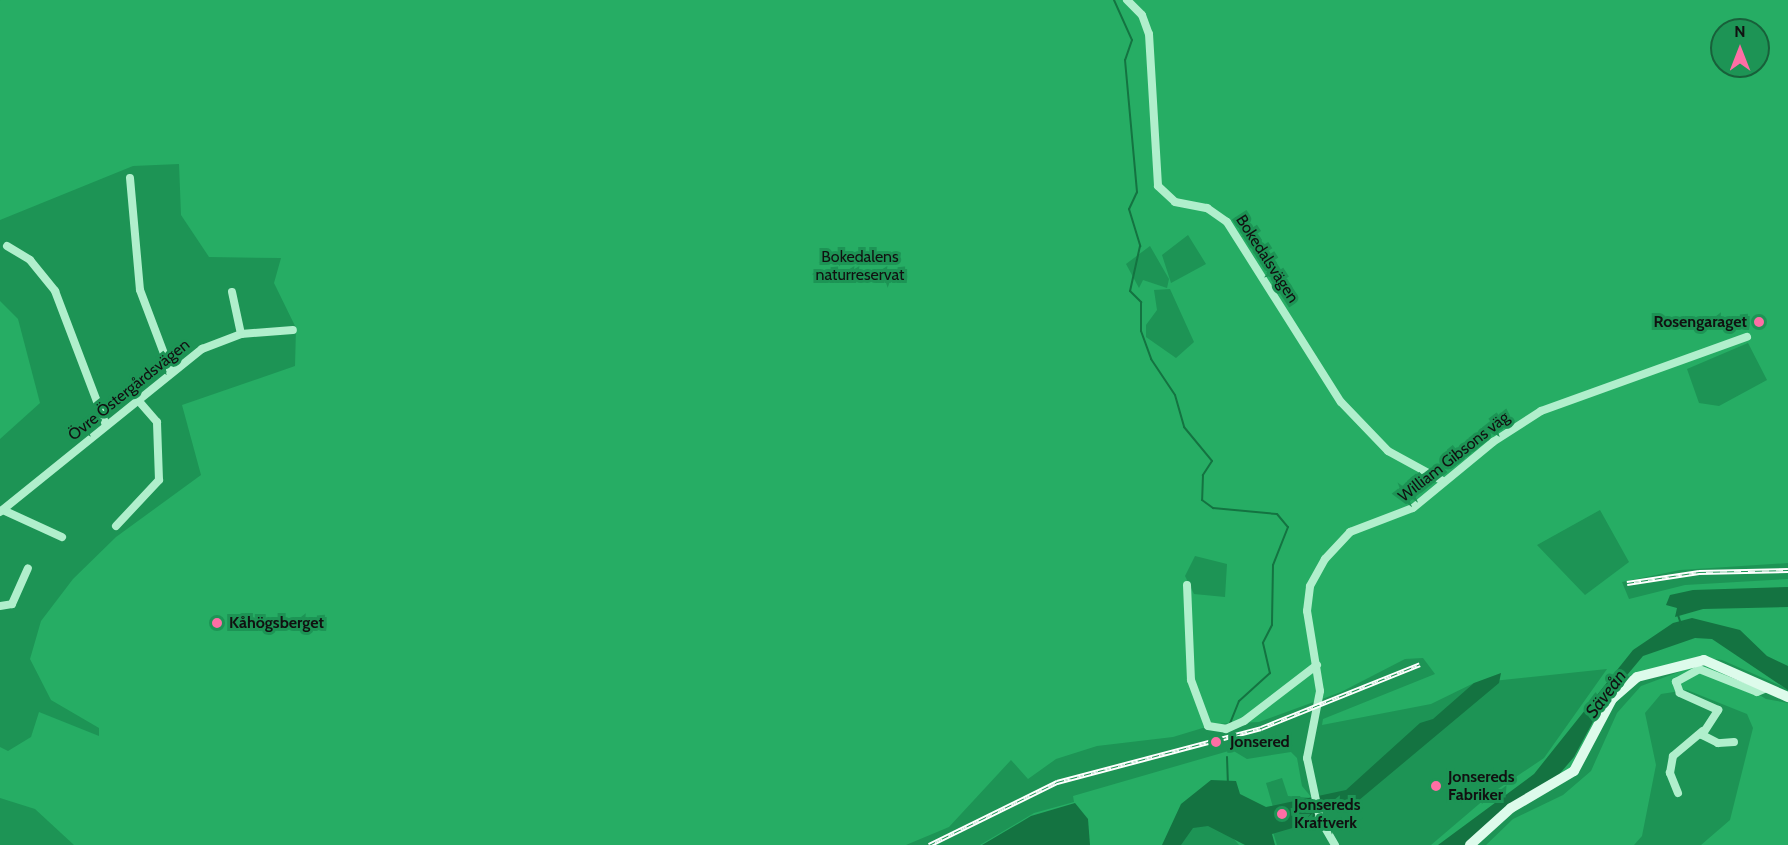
<!DOCTYPE html>
<html>
<head>
<meta charset="utf-8">
<style>
	body { margin:0 }
	#map { position:relative; width:1788px; height:845px; overflow:hidden; background:#1d9455; font-family:Cabin,sans-serif }
	div>[style] { position:absolute }
	[style*='--x'] { left:calc(var(--x)*1px); top:calc(var(--y)*1px); width:calc(var(--w)*1px); rotate:calc(var(--a)*1deg) }
	.green>* { inset:0; background:#26ad64 }
	.water>* { inset:0; background:#147341 }
	.stream>* { height:2px; margin:-1px; padding:0 1px; transform-origin:1px; border-radius:1px; background:#147341 }
	.street>* { height:8px; margin:-4px; padding:0 4px; transform-origin:4px; border-radius:4px; background:#b0efcc }
	.secondary>* { height:10px; margin:-5px; padding:0 5px; transform-origin:5px; border-radius:5px; background:#ddfbeb }
	.rail>* { height:4.5px; margin-top:-2.25px; transform-origin:0; background:repeating-linear-gradient(90deg,#1d9455 0 7px,#fff 0 14px); box-sizing:border-box; border-block:2px solid #fff }
	.dots>* { width:16px; height:16px; translate:-50% -50%; box-sizing:border-box; border:3px solid #1d9455; border-radius:50% }
	span { translate:-50% -50%; white-space:nowrap; text-align:center; line-height:1.15; -webkit-text-stroke:6px #1d9455; paint-order:stroke }
	.park-label { font-size:16px; color:#111 }
	.street-label { font-size:16px; color:#111 }
	.poi-label { font-size:16px; color:#111; font-weight:700 }
	.right { translate:-100% -50%; text-align:right }
	.left { translate:0 -50%; text-align:left }
	.water-label { font-size:18px; color:#111; font-style:italic }
	.north { position:absolute; left:1710px; top:18px; width:60px; height:60px; box-sizing:border-box; background:#1d9455; border:2px solid #18603a; border-radius:50%; rotate:0deg; font-size:16px; font-weight:700; line-height:24px; text-align:center; color:#111 }
	.north::after { content:''; display:block; margin:auto; width:21px; height:27px; background:#fe6ea5; clip-path:polygon(50% 0,100% 100%,50% 72%,0 100%) }
</style>
</head>
<body>
<div id="map">
	<div class="green">
		<i style="clip-path:polygon(evenodd,0 0,1788px 0,1788px 563px,1680px 570px,1622px 582px,1629px 599px,1685px 585px,1788px 579px,1788px 689px,1722px 660px,1698px 657px,1631px 675px,1603px 705px,1571px 769px,1504px 807px,1464px 845px,1431px 845px,1492px 793px,1544px 758px,1607px 669px,1474px 683px,1431px 704px,1322px 725px,1323px 719px,1435px 674px,1423px 658px,1405px 659px,1341px 692px,1259px 722px,1216px 724px,1173px 737px,1097px 746px,1056px 759px,1028px 779px,1011px 760px,949px 827px,906px 845px,74px 845px,35px 809px,0 798px,0 747px,8px 751px,31px 737px,39px 712px,99px 736px,99px 728px,51px 700px,30px 659px,41px 621px,73px 579px,116px 537px,201px 475px,182px 405px,295px 366px,296px 328px,274px 283px,281px 258px,209px 257px,181px 215px,179px 164px,133px 166px,0 220px,0 0,1722px 30px,1758px 30px,1758px 66px,1722px 66px,1722px 30px,0 0,1188px 235px,1206px 264px,1171px 283px,1162px 255px,1188px 235px,0 0,1150px 246px,1169px 279px,1167px 288px,1143px 280px,1139px 288px,1126px 264px,1150px 246px,0 0,1170px 289px,1194px 342px,1176px 358px,1146px 337px,1146px 325px,1157px 310px,1154px 290px,1170px 289px,0 0,1748px 343px,1767px 380px,1719px 406px,1699px 403px,1687px 369px,1748px 343px,0 0,1600px 510px,1629px 562px,1585px 595px,1537px 545px,1600px 510px,0 0,1195px 556px,1227px 564px,1225px 597px,1194px 594px,1185px 576px,1195px 556px)"></i>
		<i style="clip-path:polygon(0 301px,18px 319px,40px 403px,0 439px)"></i>
		<i style="clip-path:polygon(1695px 666px,1712px 666px,1766px 699px,1788px 703px,1788px 845px,1701px 845px,1730px 820px,1753px 728px,1747px 714px,1687px 690px,1661px 694px,1645px 713px,1656px 765px,1642px 836px,1634px 845px,1486px 845px,1513px 819px,1563px 795px,1591px 771px,1617px 713px,1641px 686px)"></i>
		<i style="clip-path:polygon(1232px 750px,1247px 759px,1291px 752px,1297px 758px,1302px 786px,1312px 798px,1288px 796px,1282px 778px,1266px 783px,1273px 807px,1266px 810px,1277px 845px,1239px 845px,1228px 832px,1195px 820px,1175px 845px,980px 845px,1034px 813px,1074px 802px,1073px 796px)"></i>
	</div>
	<div class="water">
		<i style="clip-path:polygon(1788px 587px,1788px 607px,1703px 609px,1675px 617px,1677px 608px,1666px 605px,1670px 595px,1693px 590px)"></i>
		<i style="clip-path:polygon(1692px 618px,1740px 630px,1767px 656px,1788px 666px,1788px 690px,1712px 639px,1695px 638px,1643px 656px,1602px 705px,1574px 757px,1556px 778px,1510px 805px,1464px 845px,1438px 845px,1534px 774px,1633px 650px,1673px 623px)"></i>
		<i style="clip-path:polygon(1501px 673px,1499px 683px,1346px 811px,1319px 812px,1306px 824px,1272px 834px,1275px 845px,1245px 845px,1208px 826px,1193px 828px,1181px 845px,1162px 845px,1181px 804px,1211px 780px,1236px 781px,1240px 794px,1266px 807px,1346px 790px,1420px 723px,1433px 719px,1474px 683px)"></i>
		<i style="clip-path:polygon(1075px 803px,1088px 819px,1090px 845px,982px 845px,1031px 816px)"></i>
	</div>
	<div class="stream">
		<i style="--x:1114;--y:0;--w:44;--a:65.8"></i>
		<i style="--x:1132;--y:40;--w:21;--a:109"></i>
		<i style="--x:1125;--y:60;--w:133;--a:84.8"></i>
		<i style="--x:1137;--y:192;--w:19;--a:115"></i>
		<i style="--x:1129;--y:209;--w:39;--a:73"></i>
		<i style="--x:1140;--y:246;--w:46;--a:102.5"></i>
		<i style="--x:1130;--y:291;--w:16;--a:45"></i>
		<i style="--x:1141;--y:302;--w:29;--a:90"></i>
		<i style="--x:1141;--y:331;--w:30;--a:70"></i>
		<i style="--x:1151;--y:359;--w:43;--a:56.3"></i>
		<i style="--x:1175;--y:395;--w:33;--a:74"></i>
		<i style="--x:1184;--y:427;--w:44;--a:50.5"></i>
		<i style="--x:1212;--y:461;--w:17;--a:123"></i>
		<i style="--x:1203;--y:475;--w:25;--a:92"></i>
		<i style="--x:1202;--y:500;--w:14;--a:36"></i>
		<i style="--x:1213;--y:508;--w:64;--a:5.4"></i>
		<i style="--x:1277;--y:514;--w:17;--a:50"></i>
		<i style="--x:1288;--y:527;--w:41;--a:111.5"></i>
		<i style="--x:1273;--y:565;--w:60;--a:91"></i>
		<i style="--x:1272;--y:625;--w:20;--a:117"></i>
		<i style="--x:1263;--y:643;--w:31;--a:77"></i>
		<i style="--x:1270;--y:673;--w:42;--a:137.9"></i>
		<i style="--x:1239;--y:701;--w:24;--a:112"></i>
		<i style="--x:1678;--y:615;--w:9;--a:72"></i>
		<i style="--x:1227;--y:757;--w:24;--a:88"></i>
	</div>
	<div class="street">
		<i style="--x:1127;--y:0;--w:21;--a:45"></i>
		<i style="--x:1142;--y:15;--w:20;--a:70"></i>
		<i style="--x:1149;--y:34;--w:152;--a:86.6"></i>
		<i style="--x:1158;--y:186;--w:23;--a:43"></i>
		<i style="--x:1175;--y:202;--w:33;--a:11"></i>
		<i style="--x:1207;--y:208;--w:24;--a:35"></i>
		<i style="--x:1227;--y:222;--w:213;--a:57.7"></i>
		<i style="--x:1341;--y:402;--w:68;--a:46.2"></i>
		<i style="--x:1388;--y:451;--w:63;--a:28.6"></i>
		<i style="--x:130;--y:178;--w:112;--a:84.9"></i>
		<i style="--x:140;--y:290;--w:88;--a:69.3"></i>
		<i style="--x:7;--y:246;--w:27;--a:31"></i>
		<i style="--x:30;--y:260;--w:40;--a:51"></i>
		<i style="--x:55;--y:291;--w:143;--a:69.2"></i>
		<i style="--x:232;--y:292;--w:43;--a:77.9"></i>
		<i style="--x:3;--y:510;--w:65;--a:24.6"></i>
		<i style="--x:0;--y:512;--w:260;--a:-38.9"></i>
		<i style="--x:202;--y:349;--w:42;--a:-21"></i>
		<i style="--x:241;--y:334;--w:52;--a:-4.4"></i>
		<i style="--x:116;--y:526;--w:63;--a:-46.9"></i>
		<i style="--x:159;--y:480;--w:58;--a:-92"></i>
		<i style="--x:157;--y:422;--w:29;--a:-131"></i>
		<i style="--x:1187;--y:585;--w:95;--a:87.6"></i>
		<i style="--x:1191;--y:680;--w:49;--a:69.7"></i>
		<i style="--x:1208;--y:726;--w:18;--a:9"></i>
		<i style="--x:1226;--y:729;--w:20;--a:-24"></i>
		<i style="--x:1244;--y:721;--w:92;--a:-37.5"></i>
		<i style="--x:0;--y:606;--w:12;--a:-9"></i>
		<i style="--x:12;--y:604;--w:39;--a:-66"></i>
		<i style="--x:1734;--y:742;--w:16;--a:176"></i>
		<i style="--x:1718;--y:743;--w:18;--a:-153"></i>
		<i style="--x:1702;--y:735;--w:30;--a:-57"></i>
		<i style="--x:1718;--y:710;--w:42;--a:-155.9"></i>
		<i style="--x:1680;--y:693;--w:12;--a:-110"></i>
		<i style="--x:1676;--y:682;--w:26;--a:-29"></i>
		<i style="--x:1699;--y:669;--w:62;--a:21.6"></i>
		<i style="--x:1757;--y:692;--w:11;--a:-22"></i>
		<i style="--x:1678;--y:793;--w:22;--a:-112"></i>
		<i style="--x:1670;--y:773;--w:17;--a:-80"></i>
		<i style="--x:1673;--y:756;--w:39;--a:-40"></i>
		<i style="--x:1335;--y:845;--w:30;--a:-120"></i>
		<i style="--x:1320;--y:819;--w:62;--a:-102"></i>
		<i style="--x:1307;--y:758;--w:68;--a:-79"></i>
		<i style="--x:1320;--y:691;--w:81;--a:-99.2"></i>
		<i style="--x:1307;--y:611;--w:25;--a:-83"></i>
		<i style="--x:1310;--y:586;--w:31;--a:-61"></i>
		<i style="--x:1325;--y:559;--w:37;--a:-47"></i>
		<i style="--x:1350;--y:532;--w:67;--a:-20.9"></i>
		<i style="--x:1413;--y:508;--w:104;--a:-39.5"></i>
		<i style="--x:1493;--y:442;--w:57;--a:-32.9"></i>
		<i style="--x:1541;--y:411;--w:219;--a:-19.8"></i>
	</div>
	<div class="secondary">
		<i style="--x:1470;--y:845;--w:55;--a:-42.1"></i>
		<i style="--x:1511;--y:808;--w:73;--a:-30.4"></i>
		<i style="--x:1574;--y:771;--w:81;--a:-62.2"></i>
		<i style="--x:1612;--y:699;--w:33;--a:-41"></i>
		<i style="--x:1637;--y:677;--w:69;--a:-14.2"></i>
		<i style="--x:1704;--y:660;--w:92;--a:23.8"></i>
	</div>
	<div class="rail">
		<i style="--x:1627;--y:583;--w:73;--a:-8.7"></i>
		<i style="--x:1699;--y:572;--w:89;--a:-1.3"></i>
		<i style="--x:929;--y:845;--w:143;--a:-26.2"></i>
		<i style="--x:1057;--y:782;--w:211;--a:-14.8"></i>
		<i style="--x:1261;--y:728;--w:171;--a:-21.9"></i>
	</div>
	<div class="dots">
		<i style="left:1759px;top:322px;background:#fe6ea5"></i>
		<i style="left:217px;top:623px;background:#fe6ea5"></i>
		<i style="left:1216px;top:742px;background:#fe6ea5"></i>
		<i style="left:1436px;top:786px;background:#fe6ea5"></i>
		<i style="left:1282px;top:814px;background:#fe6ea5"></i>
	</div>
	<div class="park-label">
		<span style="left:860px;top:266px">Bokedalens<br>naturreservat</span>
	</div>
	<div class="street-label">
		<span style="left:1267px;top:259px;rotate:57deg">Bokedalsvägen</span>
		<span style="left:129px;top:390px;rotate:-39deg">Övre Östergårdsvägen</span>
		<span style="left:1454px;top:457px;rotate:-38deg">William Gibsons väg</span>
	</div>
	<div class="poi-label">
		<span class="right" style="left:1747px;top:322px">Rosengaraget</span>
		<span class="left" style="left:229px;top:623px">Kåhögsberget</span>
		<span class="left" style="left:1230px;top:742px">Jonsered</span>
		<span class="left" style="left:1448px;top:786px">Jonsereds<br>Fabriker</span>
		<span class="left" style="left:1294px;top:814px">Jonsereds<br>Kraftverk</span>
	</div>
	<div class="water-label">
		<span style="left:1606px;top:694px;rotate:-53deg">Säveån</span>
	</div>
	<div class="north">N</div>
</div>
</body>
</html>
